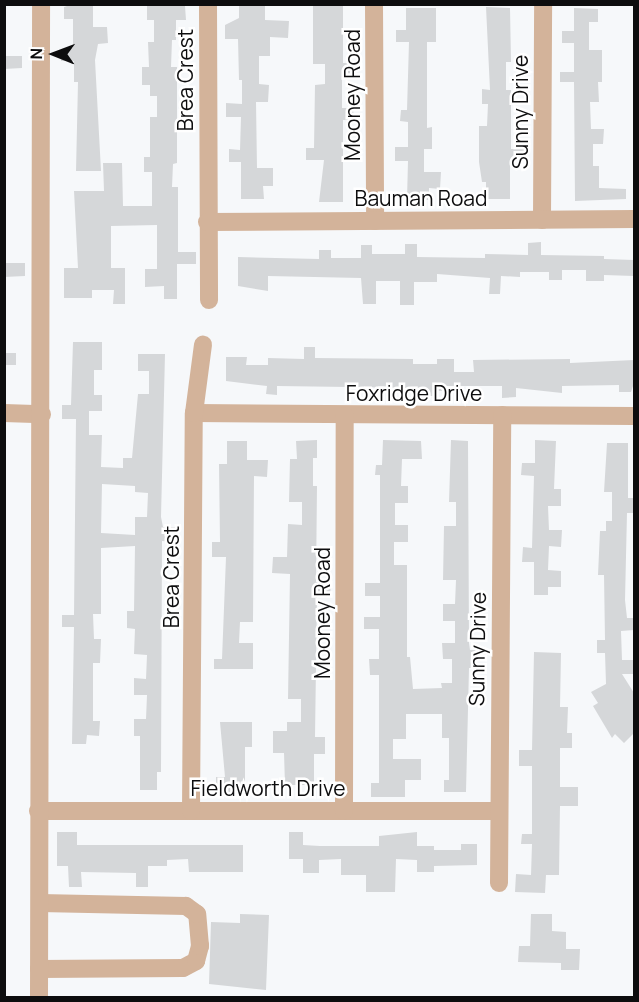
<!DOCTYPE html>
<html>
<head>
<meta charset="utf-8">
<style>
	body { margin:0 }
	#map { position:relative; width:639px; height:1002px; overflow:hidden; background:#f6f8fa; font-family:Manrope,sans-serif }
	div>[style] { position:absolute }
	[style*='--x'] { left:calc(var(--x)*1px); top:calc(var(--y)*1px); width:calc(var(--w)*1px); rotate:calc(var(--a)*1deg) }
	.building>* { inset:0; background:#d5d7d9 }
	.minor>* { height:18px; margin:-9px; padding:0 9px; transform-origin:9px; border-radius:9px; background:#d3b39a }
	span { translate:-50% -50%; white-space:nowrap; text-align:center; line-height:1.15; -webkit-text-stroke:5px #fff; paint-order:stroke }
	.street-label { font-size:21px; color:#0d0d0e }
	.frame { position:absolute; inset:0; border:6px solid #0d0d0e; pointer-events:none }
	.north { position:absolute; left:24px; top:24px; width:60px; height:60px; -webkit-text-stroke:4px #fff; paint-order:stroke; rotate:271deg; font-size:16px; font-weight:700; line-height:24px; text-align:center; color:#0d0d0e }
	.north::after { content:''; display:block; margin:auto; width:21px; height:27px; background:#0d0d0e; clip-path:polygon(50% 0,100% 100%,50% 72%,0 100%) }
</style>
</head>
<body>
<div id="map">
	<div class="building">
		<i style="clip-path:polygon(73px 4px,93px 4px,93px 27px,107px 27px,108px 43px,98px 44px,95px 60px,101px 171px,76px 171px,78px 82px,74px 82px,74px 61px,61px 61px,61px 49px,73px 48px,73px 19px,64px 19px,64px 7px)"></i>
		<i style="clip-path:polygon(147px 4px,185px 6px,186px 20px,176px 20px,176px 40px,172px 40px,171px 67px,177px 67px,177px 163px,173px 164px,172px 187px,178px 187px,178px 252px,196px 252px,196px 264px,177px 264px,177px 299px,164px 299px,164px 286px,145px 287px,145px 269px,157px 269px,157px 225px,111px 226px,111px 268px,125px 268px,125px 304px,113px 304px,114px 290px,92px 290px,92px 298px,64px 298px,64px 268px,78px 268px,74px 191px,104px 191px,103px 163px,122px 163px,123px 206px,152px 206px,152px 172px,144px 172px,144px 157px,150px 157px,150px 117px,157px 117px,157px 96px,150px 96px,150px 85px,142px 85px,142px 67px,149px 67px,148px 42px,154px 42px,154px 20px,147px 20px)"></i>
		<i style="clip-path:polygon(239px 4px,265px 4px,265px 20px,289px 21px,288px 38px,270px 37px,270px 56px,259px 56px,259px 84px,269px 85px,268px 102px,256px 102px,257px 168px,273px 168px,273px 186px,263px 186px,264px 199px,241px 199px,241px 162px,229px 162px,229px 149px,240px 150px,241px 117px,226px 117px,226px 103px,242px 104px,242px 80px,239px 80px,238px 39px,225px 39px,225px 25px,239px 18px)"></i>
		<i style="clip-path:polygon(313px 4px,343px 4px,343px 63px,355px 63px,355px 76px,342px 76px,342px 108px,353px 108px,354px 120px,343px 120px,343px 202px,319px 202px,324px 160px,306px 160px,306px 148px,314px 148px,315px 85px,325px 84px,325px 64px,313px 64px)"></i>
		<i style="clip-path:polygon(486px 7px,510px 8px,511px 62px,506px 62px,506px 90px,511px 90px,511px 149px,527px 149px,527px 161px,510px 161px,510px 199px,486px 199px,486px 182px,482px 182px,479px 162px,479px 126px,487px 126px,488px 104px,482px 104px,482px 89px,490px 90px)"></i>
		<i style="clip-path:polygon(406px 8px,436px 8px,436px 42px,427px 42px,427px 128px,432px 127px,432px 149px,424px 149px,424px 172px,441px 172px,440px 189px,429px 188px,429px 200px,407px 199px,408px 161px,395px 161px,395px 147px,408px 147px,408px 122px,400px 121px,401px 110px,407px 110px,409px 42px,396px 42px,396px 30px,406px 30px)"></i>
		<i style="clip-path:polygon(574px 8px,598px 9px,598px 22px,589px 22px,589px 50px,602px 50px,602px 82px,598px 82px,599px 102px,590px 102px,591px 129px,604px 129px,603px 144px,593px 144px,593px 166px,599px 166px,599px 188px,626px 189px,626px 199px,575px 201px,574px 82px,560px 82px,560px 72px,574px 72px,574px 43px,562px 43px,562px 31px,574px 31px)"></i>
		<i style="clip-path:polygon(4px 56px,22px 56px,22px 68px,4px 69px)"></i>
		<i style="clip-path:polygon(541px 242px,541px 255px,604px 256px,604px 259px,634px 260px,634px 276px,604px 275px,604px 281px,586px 281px,586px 270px,562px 270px,562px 280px,549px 280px,549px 272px,520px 272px,520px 277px,501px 276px,500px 294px,489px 294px,490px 278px,437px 274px,437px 282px,414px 282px,414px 305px,400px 305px,400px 281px,376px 281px,376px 304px,363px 304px,361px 278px,268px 276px,268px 291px,238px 286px,238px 257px,319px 259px,319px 250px,331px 250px,331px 258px,361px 258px,361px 245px,372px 245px,372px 254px,405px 254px,405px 244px,417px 244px,417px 257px,485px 258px,485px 254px,528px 255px,528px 243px)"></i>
		<i style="clip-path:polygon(4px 263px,25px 263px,25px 276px,4px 277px)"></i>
		<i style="clip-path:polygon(evenodd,73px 342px,102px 342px,102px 370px,94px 370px,94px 395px,102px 395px,102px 411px,89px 411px,89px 435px,102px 435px,101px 467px,123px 468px,123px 458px,132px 458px,138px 394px,149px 394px,149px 371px,138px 371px,138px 354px,165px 354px,161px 517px,163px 527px,175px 527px,175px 542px,162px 541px,161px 772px,157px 772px,157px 790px,140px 790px,140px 736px,134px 736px,134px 719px,146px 719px,147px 695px,134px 695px,134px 678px,146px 679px,147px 655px,134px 654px,135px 629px,127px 628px,127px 611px,134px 611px,135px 546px,101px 548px,101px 614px,93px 614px,94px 639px,101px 639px,100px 663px,93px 663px,93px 721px,100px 721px,99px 736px,87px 735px,86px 744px,72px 744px,74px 627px,62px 627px,62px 615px,74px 615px,76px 419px,62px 419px,62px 405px,71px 405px,73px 342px,102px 484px,135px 486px,135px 492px,148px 493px,147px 517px,135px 517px,135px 535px,101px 533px,102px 484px)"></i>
		<i style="clip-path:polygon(304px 347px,315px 347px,315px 358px,413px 359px,413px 364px,437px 364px,437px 359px,454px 359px,454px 372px,474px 372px,473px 360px,570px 359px,570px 363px,634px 360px,634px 383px,631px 392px,619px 392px,619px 385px,562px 386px,562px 393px,516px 388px,516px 397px,502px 398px,502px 386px,446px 386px,446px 391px,436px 391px,436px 396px,421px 396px,421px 388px,277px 386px,277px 395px,266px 394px,267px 386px,226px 381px,226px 357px,247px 357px,246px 365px,268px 365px,268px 358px,304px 359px)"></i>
		<i style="clip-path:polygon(4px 353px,16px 353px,16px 365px,4px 365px)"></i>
		<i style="clip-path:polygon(317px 440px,317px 458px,313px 458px,313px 486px,317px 486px,316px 582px,331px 582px,330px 596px,317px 595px,315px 737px,325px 737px,325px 754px,314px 754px,314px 785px,285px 785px,284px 753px,273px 753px,273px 731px,287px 731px,287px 722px,301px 722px,301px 699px,288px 699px,290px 574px,272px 573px,273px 557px,287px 557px,288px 524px,302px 525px,302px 502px,289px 502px,290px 459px,297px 459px,296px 441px)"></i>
		<i style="clip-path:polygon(383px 440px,421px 441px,422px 459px,402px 459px,401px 486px,408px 486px,408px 503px,395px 503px,395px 525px,408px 525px,408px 542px,394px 542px,394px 565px,407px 565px,407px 657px,410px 657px,413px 689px,442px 688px,441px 683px,452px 683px,452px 659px,443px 659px,442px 643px,455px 643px,455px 621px,443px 621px,443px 604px,455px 604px,456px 580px,443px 580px,444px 526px,456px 526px,456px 502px,449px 502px,451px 440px,468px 441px,469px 643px,470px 650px,477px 650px,476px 668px,469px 668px,466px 792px,444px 792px,444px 780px,449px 780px,449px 738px,442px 738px,442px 714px,406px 714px,406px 739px,393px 739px,393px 759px,421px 759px,421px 780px,405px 780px,405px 797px,371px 797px,371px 783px,379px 783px,379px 675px,370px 675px,369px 659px,379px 659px,379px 629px,364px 629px,364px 617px,380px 617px,380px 596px,365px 596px,365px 583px,380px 583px,380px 475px,375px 475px,376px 465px,382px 465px)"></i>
		<i style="clip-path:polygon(535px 440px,556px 441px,554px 489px,561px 489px,561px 506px,548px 506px,549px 530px,562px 530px,561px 547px,549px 546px,548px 570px,561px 571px,561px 587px,548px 587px,548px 595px,534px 595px,534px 562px,522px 562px,523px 547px,532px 548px,534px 476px,521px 475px,522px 463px,535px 463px)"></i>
		<i style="clip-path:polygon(227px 441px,247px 441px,247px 460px,268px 460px,267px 477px,254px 476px,253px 622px,240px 622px,239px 643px,253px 643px,253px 669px,214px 669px,214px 659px,222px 659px,226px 557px,212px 557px,212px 542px,220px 542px,219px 464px,227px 464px)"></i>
		<i style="clip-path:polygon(607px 443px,628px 443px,628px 498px,634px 498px,634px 513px,627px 513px,625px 600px,627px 618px,634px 618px,634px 630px,621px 631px,622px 660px,633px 660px,633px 674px,622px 674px,634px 693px,634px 733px,624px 743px,615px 734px,612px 738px,593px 706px,598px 703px,591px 692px,606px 684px,605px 653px,597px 653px,597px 640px,605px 640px,604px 575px,598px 575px,600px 531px,606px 531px,606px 521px,612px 521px,612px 492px,604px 492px)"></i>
		<i style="clip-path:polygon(534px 652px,561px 653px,560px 707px,568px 707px,567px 733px,572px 733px,572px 748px,560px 748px,560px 787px,578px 787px,578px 806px,560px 806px,559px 875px,546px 875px,545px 893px,515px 892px,516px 874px,531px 875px,532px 844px,521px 844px,522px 834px,532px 834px,532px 766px,519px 766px,519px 750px,532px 750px)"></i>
		<i style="clip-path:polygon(220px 722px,252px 722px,252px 747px,245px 747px,245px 792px,216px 792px,216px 777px,225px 777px)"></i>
		<i style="clip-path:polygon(57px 832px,77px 832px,77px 845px,243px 845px,243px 872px,189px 872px,188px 859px,167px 860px,167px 866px,148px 866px,148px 887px,136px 887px,136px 873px,81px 872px,82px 887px,69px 887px,68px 866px,57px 866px)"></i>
		<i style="clip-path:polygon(289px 832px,303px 832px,303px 845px,320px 846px,379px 846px,379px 836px,417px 832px,417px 846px,434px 846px,434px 850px,461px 850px,461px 844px,477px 844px,477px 865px,434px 866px,434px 872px,417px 872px,417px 860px,396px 859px,395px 892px,366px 892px,366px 875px,341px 875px,341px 859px,319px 860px,319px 873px,303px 873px,303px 859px,289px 859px)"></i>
		<i style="clip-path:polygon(240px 914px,269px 915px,266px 990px,209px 984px,211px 922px,240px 923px)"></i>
		<i style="clip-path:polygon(531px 914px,552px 914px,552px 931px,566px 932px,566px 949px,580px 949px,579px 970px,561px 970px,561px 963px,518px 962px,519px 946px,530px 946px)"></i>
	</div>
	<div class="minor">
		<i style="--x:208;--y:4;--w:296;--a:89.8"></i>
		<i style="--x:374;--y:4;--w:217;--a:89.7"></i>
		<i style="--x:542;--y:220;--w:216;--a:-89.7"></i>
		<i style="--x:207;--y:222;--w:427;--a:-0.4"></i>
		<i style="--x:4;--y:413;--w:38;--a:2"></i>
		<i style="--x:194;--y:413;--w:440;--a:0.4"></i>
		<i style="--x:38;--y:811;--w:460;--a:0"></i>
		<i style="--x:191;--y:811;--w:398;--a:-89.6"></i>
		<i style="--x:194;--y:413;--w:69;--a:-82.5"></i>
		<i style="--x:344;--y:811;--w:395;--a:-89.9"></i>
		<i style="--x:499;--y:883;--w:468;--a:-89.6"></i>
		<i style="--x:39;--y:969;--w:144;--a:-0.4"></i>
		<i style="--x:183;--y:968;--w:15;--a:-28"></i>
		<i style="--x:196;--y:961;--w:16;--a:-75"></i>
		<i style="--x:200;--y:946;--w:32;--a:-95"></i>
		<i style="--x:197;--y:914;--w:14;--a:-144"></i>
		<i style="--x:186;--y:906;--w:146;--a:-178.8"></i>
		<i style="--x:39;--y:998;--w:994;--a:-89.88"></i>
	</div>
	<div class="street-label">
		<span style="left:185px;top:80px;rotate:-90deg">Brea Crest</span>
		<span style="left:352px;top:95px;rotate:-90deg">Mooney Road</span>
		<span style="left:520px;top:112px;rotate:-90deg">Sunny Drive</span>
		<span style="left:421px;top:198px">Bauman Road</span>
		<span style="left:414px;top:393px">Foxridge Drive</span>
		<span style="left:171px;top:577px;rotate:-90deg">Brea Crest</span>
		<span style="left:322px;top:613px;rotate:-90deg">Mooney Road</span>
		<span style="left:477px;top:649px;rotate:-89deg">Sunny Drive</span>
		<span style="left:268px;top:788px">Fieldworth Drive</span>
	</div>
	<div class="frame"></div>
	<div class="north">N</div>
</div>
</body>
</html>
